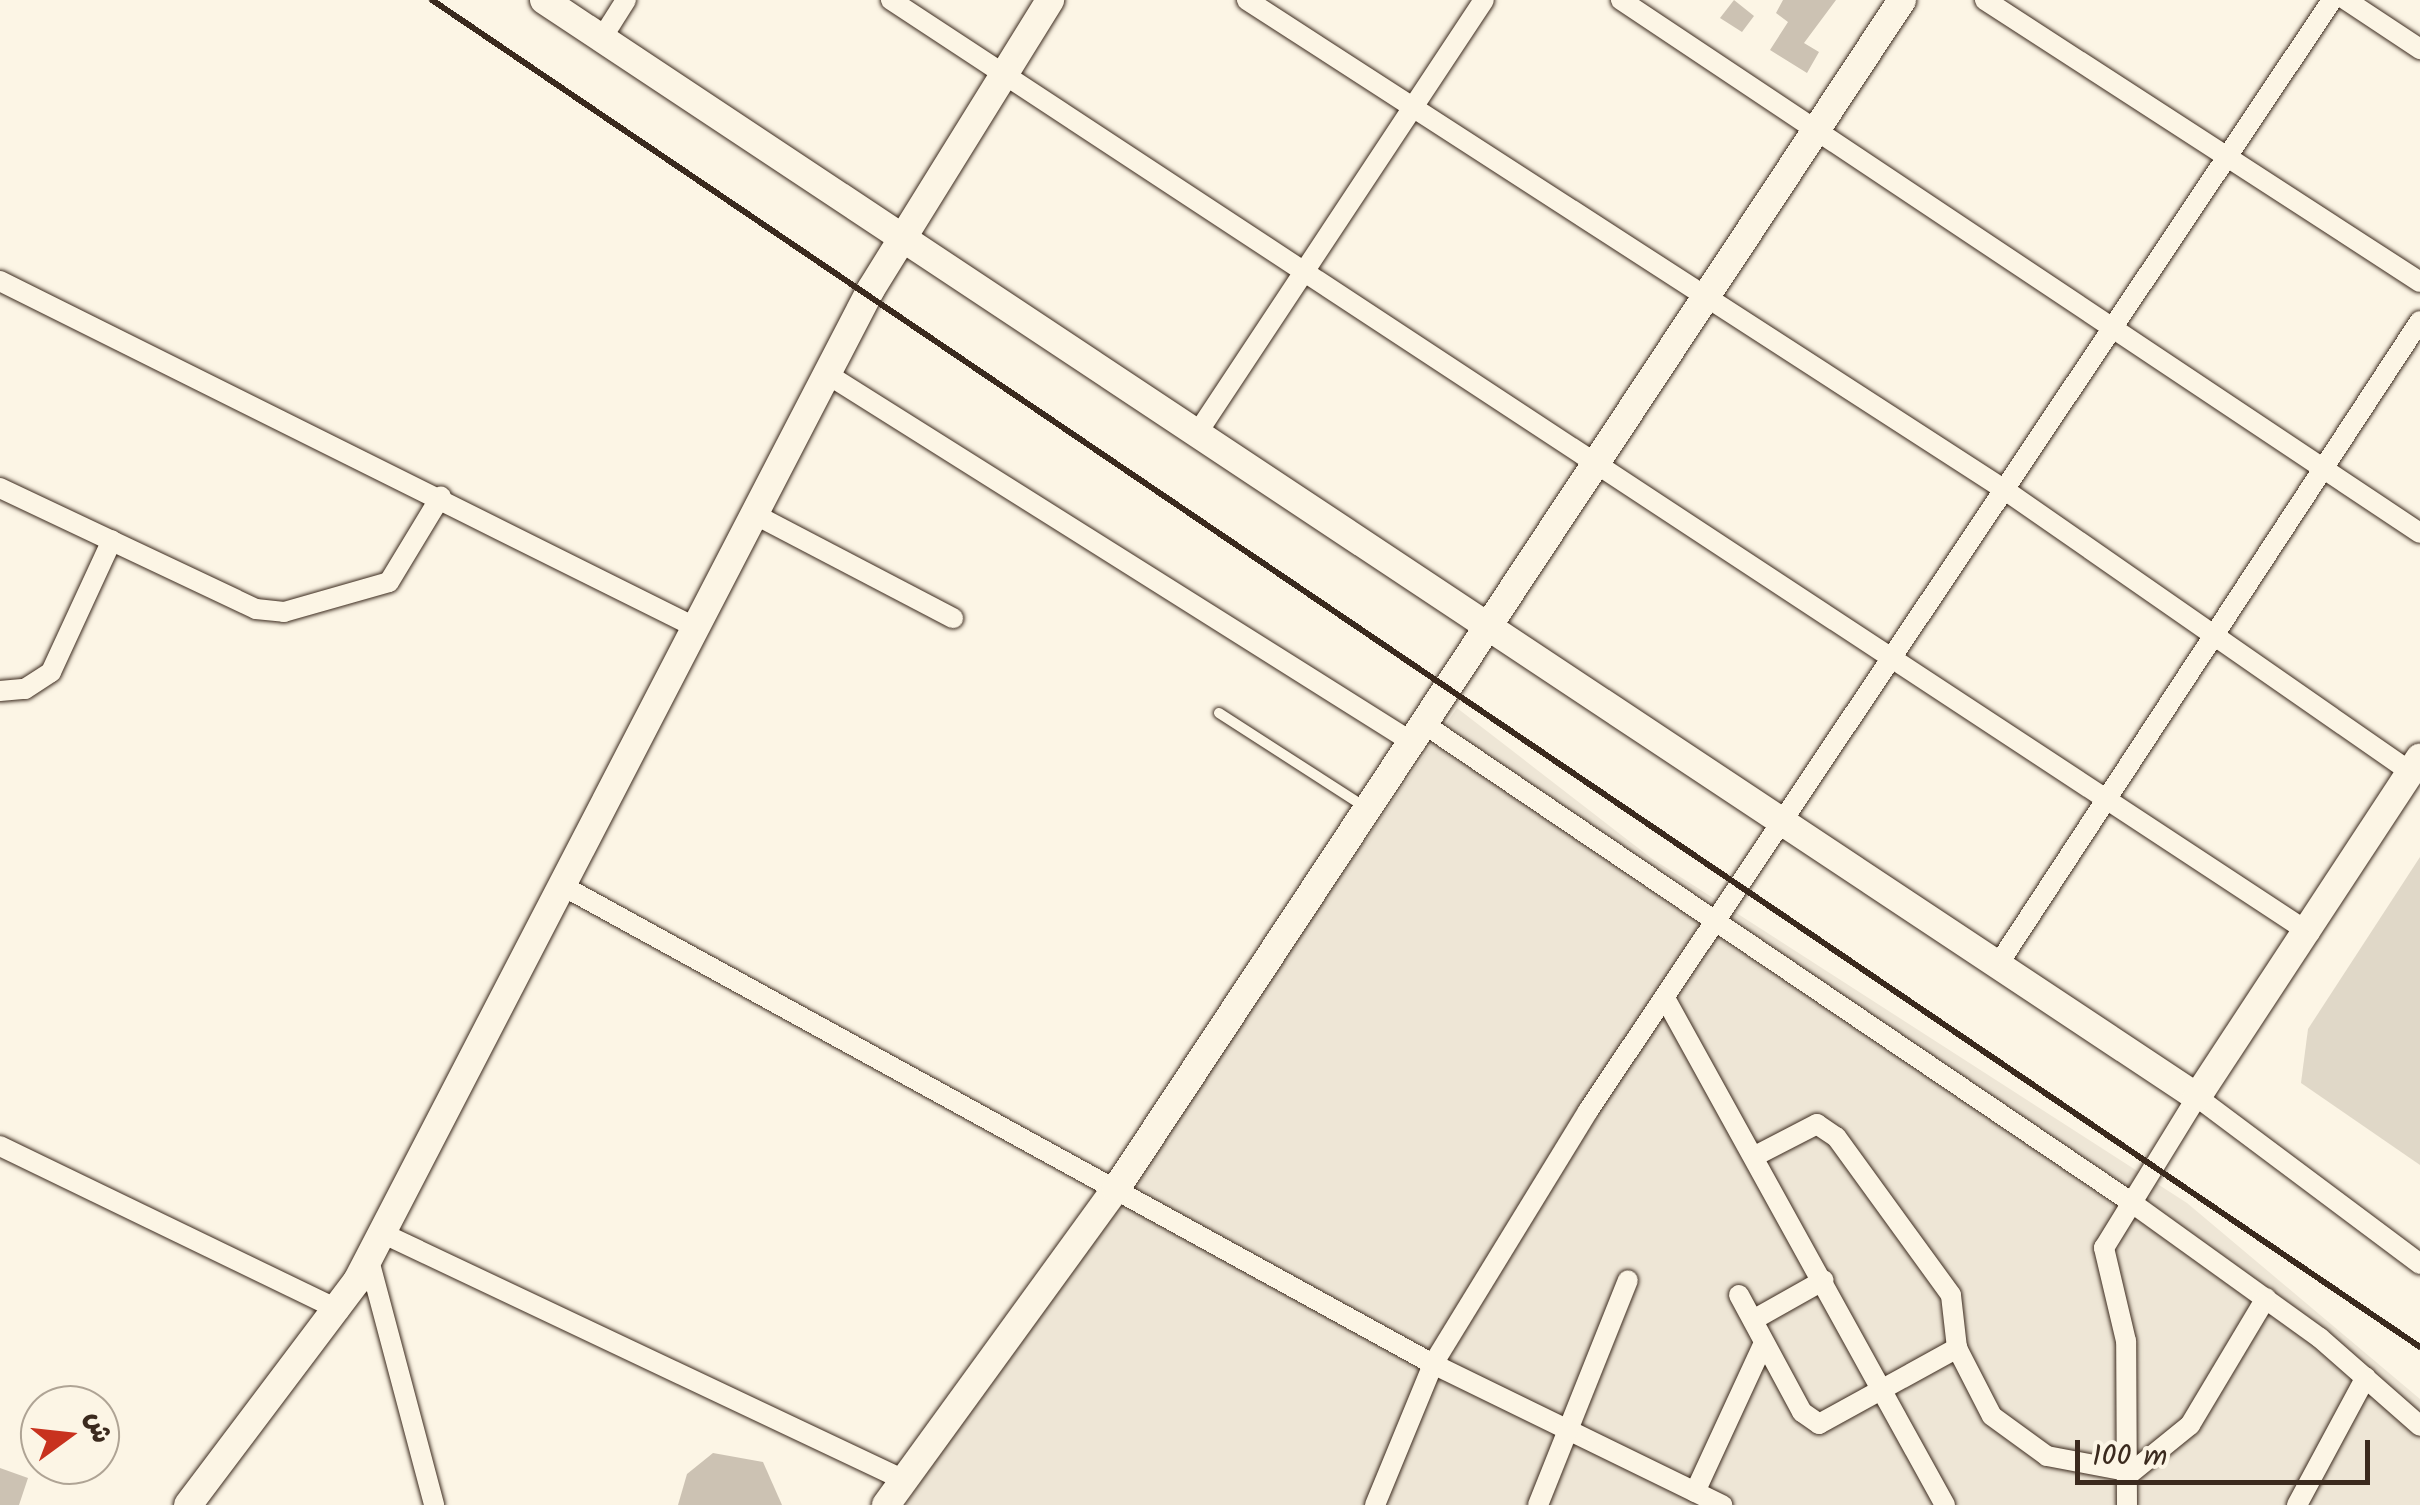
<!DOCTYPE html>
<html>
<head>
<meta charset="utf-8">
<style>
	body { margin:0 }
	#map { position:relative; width:2420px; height:1505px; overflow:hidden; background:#fcf5e5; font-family:Kalam,"Playpen Sans Arabic",sans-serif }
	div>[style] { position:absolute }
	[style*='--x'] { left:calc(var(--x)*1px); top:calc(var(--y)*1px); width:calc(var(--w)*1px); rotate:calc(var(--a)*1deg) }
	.built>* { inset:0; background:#eee6d6 }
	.green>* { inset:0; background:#e0d8c8 }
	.building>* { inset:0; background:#ccc2b3 }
	.roads { filter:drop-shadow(0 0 2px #3b2a1e) drop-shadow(0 0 2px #3b2a1e) }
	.lane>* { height:10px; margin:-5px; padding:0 5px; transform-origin:5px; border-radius:5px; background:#fcf5e5 }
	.street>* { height:20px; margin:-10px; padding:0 10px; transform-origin:10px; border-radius:10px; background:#fcf5e5 }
	.secondary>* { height:28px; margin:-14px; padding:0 14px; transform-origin:14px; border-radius:14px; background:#fcf5e5 }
	.rail>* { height:6px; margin:-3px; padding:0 3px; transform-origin:3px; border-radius:3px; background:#3b2a1e }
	span { translate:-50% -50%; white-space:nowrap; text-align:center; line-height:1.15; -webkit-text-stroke:8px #fcf5e5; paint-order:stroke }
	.north { position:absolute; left:20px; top:1385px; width:100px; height:100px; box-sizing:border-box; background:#fcf5e5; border:2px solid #afa495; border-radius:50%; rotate:75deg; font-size:28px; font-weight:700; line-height:40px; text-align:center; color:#3b2a1e }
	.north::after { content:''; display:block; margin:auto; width:35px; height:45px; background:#c8321e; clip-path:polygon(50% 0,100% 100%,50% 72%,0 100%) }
	.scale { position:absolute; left:2075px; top:1440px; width:295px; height:45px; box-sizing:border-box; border:5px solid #3b2a1e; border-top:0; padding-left:12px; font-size:30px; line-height:35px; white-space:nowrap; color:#3b2a1e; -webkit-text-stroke:8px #fcf5e5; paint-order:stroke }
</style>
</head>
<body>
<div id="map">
	<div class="built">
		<i style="clip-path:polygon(1457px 708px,1651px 858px,2187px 1203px,2420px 1399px,2420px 1505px,905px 1505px)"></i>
	</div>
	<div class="green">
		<i style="clip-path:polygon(2420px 857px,2420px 1165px,2301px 1083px,2308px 1029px)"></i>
	</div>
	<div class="building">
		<i style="clip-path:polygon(1734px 0,1754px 16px,1742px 32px,1720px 18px)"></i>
		<i style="clip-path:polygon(1783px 0,1836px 0,1804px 43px,1819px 52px,1807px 73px,1770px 50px,1788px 22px,1776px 13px)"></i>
		<i style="clip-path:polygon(713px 1453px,763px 1462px,782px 1505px,678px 1505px,687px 1474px)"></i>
		<i style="clip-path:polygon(0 1468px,28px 1478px,19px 1505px,0 1505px)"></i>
	</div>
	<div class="roads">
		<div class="lane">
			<i style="--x:1219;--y:713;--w:174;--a:32.8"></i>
		</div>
		<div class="street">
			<i style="--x:891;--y:0;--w:1698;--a:33.33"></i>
			<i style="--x:1247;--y:0;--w:899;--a:32.88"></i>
			<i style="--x:2002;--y:488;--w:498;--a:34.8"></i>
			<i style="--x:1621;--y:0;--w:960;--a:33.71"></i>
			<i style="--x:1985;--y:0;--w:518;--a:32.95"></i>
			<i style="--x:2346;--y:0;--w:89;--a:33.5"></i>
			<i style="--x:602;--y:38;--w:45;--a:-57.7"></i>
			<i style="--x:0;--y:281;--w:772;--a:26.47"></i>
			<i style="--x:827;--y:374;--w:695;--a:32.18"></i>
			<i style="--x:1200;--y:429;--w:514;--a:-56.5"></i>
			<i style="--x:0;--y:488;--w:283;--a:25.3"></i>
			<i style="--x:256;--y:609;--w:28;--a:6"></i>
			<i style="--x:284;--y:612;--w:109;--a:-15.9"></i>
			<i style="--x:389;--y:582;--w:100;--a:-58.8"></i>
			<i style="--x:752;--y:513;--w:227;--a:27.6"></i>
			<i style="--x:0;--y:691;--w:25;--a:-5"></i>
			<i style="--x:25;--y:689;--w:31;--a:-33"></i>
			<i style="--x:51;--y:672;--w:145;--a:-65.2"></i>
			<i style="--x:1427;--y:726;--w:846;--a:34.07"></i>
			<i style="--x:2128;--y:1200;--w:236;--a:35.7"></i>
			<i style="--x:2320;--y:1338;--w:133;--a:41.3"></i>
			<i style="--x:563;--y:886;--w:993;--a:28.79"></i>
			<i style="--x:1433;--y:1364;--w:322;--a:26"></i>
			<i style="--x:2001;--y:960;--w:764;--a:-56.75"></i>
			<i style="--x:1665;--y:998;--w:579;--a:61.09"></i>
			<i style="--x:0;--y:1146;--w:377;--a:25.8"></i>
			<i style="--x:384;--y:1234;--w:575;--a:25.32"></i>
			<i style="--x:369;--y:1260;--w:253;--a:75.1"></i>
			<i style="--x:1739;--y:1295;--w:133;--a:61.7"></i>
			<i style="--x:1802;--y:1412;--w:21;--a:35"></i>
			<i style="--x:1819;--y:1424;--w:158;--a:-28.8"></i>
			<i style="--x:1957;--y:1348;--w:53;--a:-96.5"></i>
			<i style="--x:1951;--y:1295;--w:195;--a:-126"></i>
			<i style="--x:1836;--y:1137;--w:23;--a:-146"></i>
			<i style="--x:1817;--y:1124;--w:70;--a:152.7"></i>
			<i style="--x:1753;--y:1320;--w:81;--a:-29.4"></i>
			<i style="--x:1957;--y:1348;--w:76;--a:62.8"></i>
			<i style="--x:1992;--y:1416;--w:68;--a:36"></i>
			<i style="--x:2047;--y:1456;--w:86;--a:10.7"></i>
			<i style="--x:2132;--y:1472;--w:75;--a:-39"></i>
			<i style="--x:2190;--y:1425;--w:148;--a:-59.1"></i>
			<i style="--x:1695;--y:1492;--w:164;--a:-65.2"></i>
			<i style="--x:1375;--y:1505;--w:152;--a:-67.6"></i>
			<i style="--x:1433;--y:1364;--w:297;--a:-58.5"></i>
			<i style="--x:1588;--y:1111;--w:1337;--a:-56.19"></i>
			<i style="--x:1538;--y:1505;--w:242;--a:-68.2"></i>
			<i style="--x:2127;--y:1505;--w:164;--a:-90.3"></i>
			<i style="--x:2126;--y:1341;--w:96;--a:-103.3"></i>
			<i style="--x:2104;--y:1248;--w:177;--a:-58.4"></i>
			<i style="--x:2197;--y:1097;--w:279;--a:36.8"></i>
			<i style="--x:2297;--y:1505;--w:145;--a:-61.7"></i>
		</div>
		<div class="secondary">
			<i style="--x:544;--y:0;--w:1984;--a:33.57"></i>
			<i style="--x:2197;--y:1097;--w:406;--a:-56.7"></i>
			<i style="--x:188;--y:1505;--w:281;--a:-53"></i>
			<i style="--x:357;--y:1281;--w:1117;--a:-62.61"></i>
			<i style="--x:871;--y:289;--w:340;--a:-58.2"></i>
			<i style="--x:886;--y:1505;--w:391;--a:-54"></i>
			<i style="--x:1116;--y:1189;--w:1425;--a:-56.53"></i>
		</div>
	</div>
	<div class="rail">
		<i style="--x:432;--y:0;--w:2401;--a:34.12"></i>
	</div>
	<div class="north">ش</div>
	<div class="scale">100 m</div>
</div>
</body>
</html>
